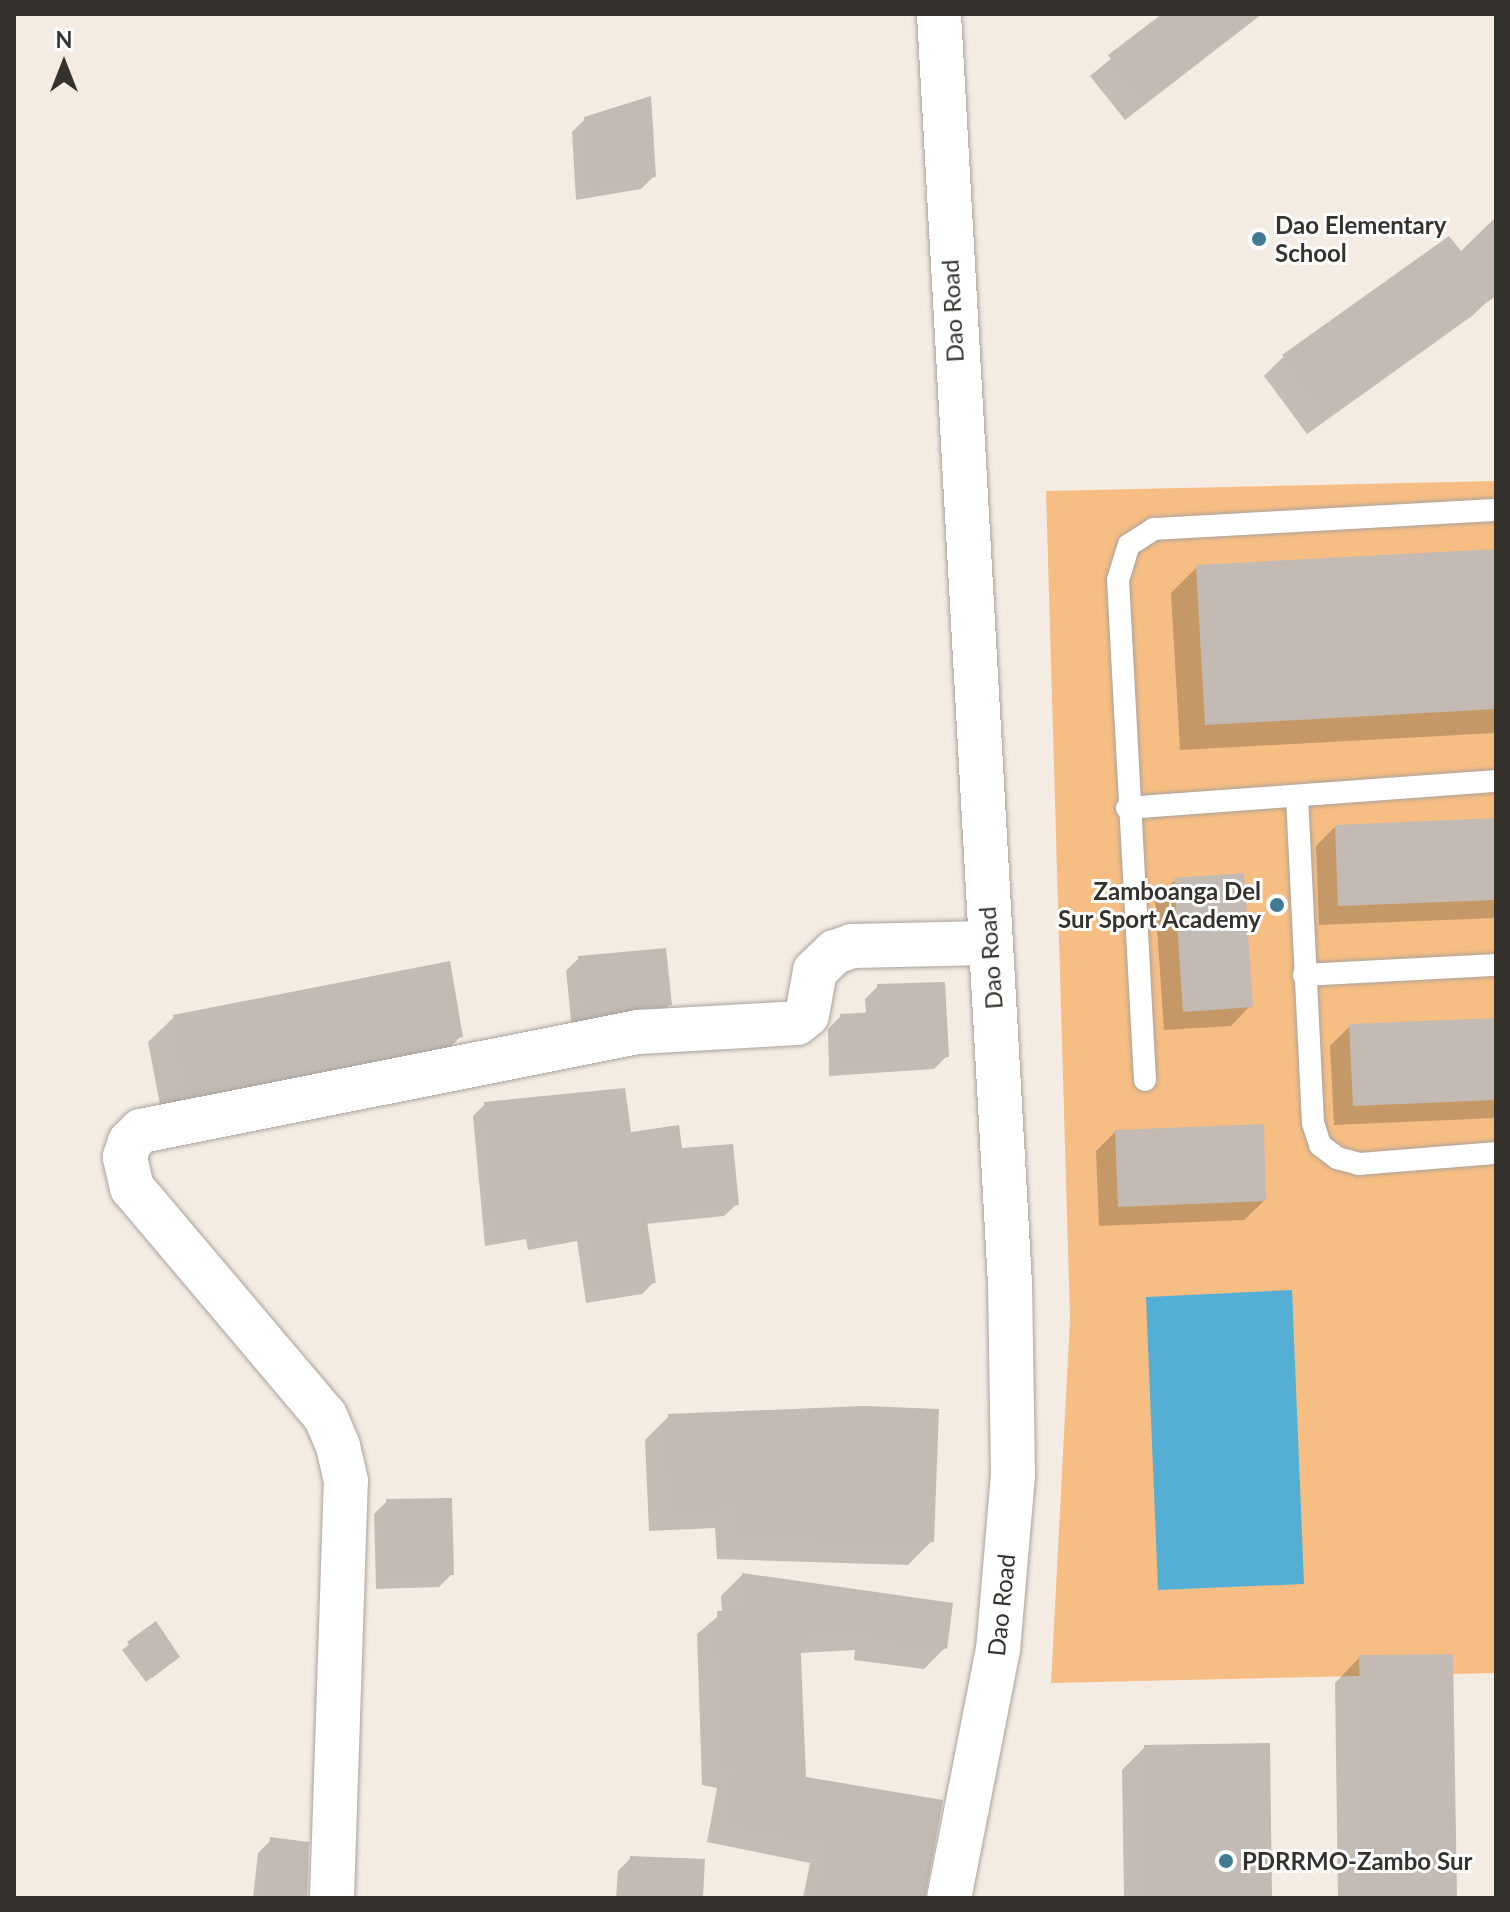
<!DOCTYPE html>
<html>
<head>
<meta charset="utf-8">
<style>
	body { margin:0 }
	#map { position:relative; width:1510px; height:1912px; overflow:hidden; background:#f4ece3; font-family:Lato,sans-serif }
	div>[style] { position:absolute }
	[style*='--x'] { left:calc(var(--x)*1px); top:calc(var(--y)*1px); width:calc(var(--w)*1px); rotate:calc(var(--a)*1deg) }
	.green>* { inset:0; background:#f7be83 }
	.water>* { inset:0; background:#55afd4 }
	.shadow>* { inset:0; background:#0003 }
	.building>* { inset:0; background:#c3bbb3 }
	.roads { filter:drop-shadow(0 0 2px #aaa29b) drop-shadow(0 0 2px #aaa29b) }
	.service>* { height:22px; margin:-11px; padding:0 11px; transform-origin:11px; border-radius:11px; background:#fff }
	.minor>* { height:44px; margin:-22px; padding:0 22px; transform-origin:22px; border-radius:22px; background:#fff }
	.tertiary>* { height:44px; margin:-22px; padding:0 22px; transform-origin:22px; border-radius:22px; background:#fff }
	.dots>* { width:22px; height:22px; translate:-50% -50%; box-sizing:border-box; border:4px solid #fff; border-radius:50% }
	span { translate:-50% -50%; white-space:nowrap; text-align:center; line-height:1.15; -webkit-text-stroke:6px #fff; paint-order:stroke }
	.poi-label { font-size:24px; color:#35322e; font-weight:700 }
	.left { translate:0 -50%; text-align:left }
	.right { translate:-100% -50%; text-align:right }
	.street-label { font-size:24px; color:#35322e }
	.frame { position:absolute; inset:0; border:16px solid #35322e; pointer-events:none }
	.north { position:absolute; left:24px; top:24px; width:80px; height:80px; -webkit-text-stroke:6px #fff; paint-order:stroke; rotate:0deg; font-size:22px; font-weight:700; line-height:32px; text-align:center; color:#35322e }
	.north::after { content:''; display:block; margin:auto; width:28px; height:36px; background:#35322e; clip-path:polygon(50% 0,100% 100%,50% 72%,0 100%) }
</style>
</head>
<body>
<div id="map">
	<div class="green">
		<i style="clip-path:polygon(1496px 481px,1496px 1673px,1051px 1683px,1070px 1319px,1046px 491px)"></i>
	</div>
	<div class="water">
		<i style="clip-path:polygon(1292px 1290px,1304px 1584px,1158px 1590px,1146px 1297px)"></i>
	</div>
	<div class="shadow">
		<i style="clip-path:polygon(1165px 14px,1262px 14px,1125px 120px,1090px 76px)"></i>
		<i style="clip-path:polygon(585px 119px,654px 176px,641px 189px,576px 200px,572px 132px)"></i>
		<i style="clip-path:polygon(1496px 231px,1492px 297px,1472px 316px,1307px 434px,1264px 376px,1284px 356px)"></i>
		<i style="clip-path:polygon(1496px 551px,1496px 733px,1180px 750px,1171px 593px,1197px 567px)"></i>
		<i style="clip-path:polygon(1496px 820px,1496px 918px,1319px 925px,1316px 846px,1336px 826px)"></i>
		<i style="clip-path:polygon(1175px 880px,1250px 1006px,1231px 1026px,1164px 1030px,1155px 899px)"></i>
		<i style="clip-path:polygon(579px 958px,670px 1004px,657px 1017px,572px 1029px,566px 971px)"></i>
		<i style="clip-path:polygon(878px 986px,947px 1056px,934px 1069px,829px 1076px,828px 1029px,841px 1016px,866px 1015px,865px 999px)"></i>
		<i style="clip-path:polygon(174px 1017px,461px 1036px,436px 1062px,163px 1120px,148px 1042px)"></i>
		<i style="clip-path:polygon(1496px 1020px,1496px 1118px,1334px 1125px,1330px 1046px,1350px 1026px)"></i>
		<i style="clip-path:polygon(485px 1104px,630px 1134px,681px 1151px,737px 1204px,724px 1216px,646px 1224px,654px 1282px,642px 1294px,586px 1303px,577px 1241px,528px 1250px,526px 1239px,485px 1246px,473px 1116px)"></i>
		<i style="clip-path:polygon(1115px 1132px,1264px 1201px,1244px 1220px,1099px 1226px,1096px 1151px)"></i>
		<i style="clip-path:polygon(669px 1416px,932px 1541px,908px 1565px,717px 1559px,715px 1528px,649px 1531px,645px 1440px)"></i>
		<i style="clip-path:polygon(387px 1501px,452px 1574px,439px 1587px,376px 1589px,374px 1514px)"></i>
		<i style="clip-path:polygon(742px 1575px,945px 1648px,924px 1669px,854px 1660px,855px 1650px,799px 1653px,804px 1779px,923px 1898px,803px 1898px,810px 1863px,707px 1842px,717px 1788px,702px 1785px,697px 1634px,722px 1613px,721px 1596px)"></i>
		<i style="clip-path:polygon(155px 1624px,171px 1663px,146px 1682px,122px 1650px)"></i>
		<i style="clip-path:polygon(1360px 1657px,1455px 1898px,1338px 1898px,1335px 1683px)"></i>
		<i style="clip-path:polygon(1145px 1747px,1270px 1898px,1124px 1898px,1122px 1770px)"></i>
		<i style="clip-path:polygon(271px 1840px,306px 1898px,253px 1898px,258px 1853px)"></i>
		<i style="clip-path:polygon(631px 1858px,701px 1898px,616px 1898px,618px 1871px)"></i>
	</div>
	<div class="building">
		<i style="clip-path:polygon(1162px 14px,1260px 14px,1145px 102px,1108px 55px)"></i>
		<i style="clip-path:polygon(651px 96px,656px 177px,588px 188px,584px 117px)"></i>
		<i style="clip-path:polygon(1496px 217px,1496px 296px,1327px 416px,1282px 355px,1449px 236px,1461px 251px)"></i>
		<i style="clip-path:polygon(1496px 549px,1496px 709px,1205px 725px,1196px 565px)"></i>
		<i style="clip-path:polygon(1496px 818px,1496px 900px,1338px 906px,1335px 825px)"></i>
		<i style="clip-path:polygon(1244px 873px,1253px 1007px,1183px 1012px,1174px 878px)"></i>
		<i style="clip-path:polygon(666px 948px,672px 1005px,584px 1017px,578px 956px)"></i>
		<i style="clip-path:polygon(450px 961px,463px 1037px,188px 1095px,173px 1015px)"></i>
		<i style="clip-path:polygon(945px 982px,949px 1057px,842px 1064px,840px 1014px,879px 1012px,877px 984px)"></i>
		<i style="clip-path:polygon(1496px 1018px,1496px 1100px,1353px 1106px,1349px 1024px)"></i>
		<i style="clip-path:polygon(625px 1088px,631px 1132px,679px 1125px,682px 1148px,733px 1144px,739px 1205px,646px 1214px,656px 1283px,598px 1292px,589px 1230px,540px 1239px,538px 1228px,496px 1235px,484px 1102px)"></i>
		<i style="clip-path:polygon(1264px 1124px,1266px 1201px,1118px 1207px,1115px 1130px)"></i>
		<i style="clip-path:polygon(864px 1406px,939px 1409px,934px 1542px,740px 1535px,739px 1505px,672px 1507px,668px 1414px)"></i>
		<i style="clip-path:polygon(452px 1498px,454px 1575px,388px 1577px,386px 1499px)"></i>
		<i style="clip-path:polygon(742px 1573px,953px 1603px,947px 1649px,874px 1639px,875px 1630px,800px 1634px,806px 1777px,943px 1800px,925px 1898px,820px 1898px,829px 1842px,726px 1822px,737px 1768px,722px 1764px,717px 1611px,743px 1610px)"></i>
		<i style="clip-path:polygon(156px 1621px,180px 1657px,152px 1678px,127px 1642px)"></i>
		<i style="clip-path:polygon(1453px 1654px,1457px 1898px,1364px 1898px,1359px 1655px)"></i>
		<i style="clip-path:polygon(1270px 1743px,1272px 1898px,1146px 1898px,1144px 1745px)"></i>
		<i style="clip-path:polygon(270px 1837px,309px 1842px,307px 1898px,263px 1898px)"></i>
		<i style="clip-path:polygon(630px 1856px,705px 1859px,703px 1898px,628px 1898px)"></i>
	</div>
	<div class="roads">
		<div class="service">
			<i style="--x:1297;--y:796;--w:327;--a:87.2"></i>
			<i style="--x:1313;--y:1123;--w:23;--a:72"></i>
			<i style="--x:1320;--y:1145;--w:21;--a:37"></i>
			<i style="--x:1337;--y:1158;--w:23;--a:15"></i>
			<i style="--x:1359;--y:1164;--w:137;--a:-4.6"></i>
			<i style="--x:1127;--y:808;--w:370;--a:-4.2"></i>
			<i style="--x:1304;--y:975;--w:192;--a:-3"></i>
			<i style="--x:1145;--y:1080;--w:501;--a:-93.09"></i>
			<i style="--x:1118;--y:580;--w:37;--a:-73"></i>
			<i style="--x:1129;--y:545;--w:30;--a:-33"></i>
			<i style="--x:1154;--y:529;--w:343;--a:-3.2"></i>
		</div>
		<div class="minor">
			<i style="--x:332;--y:1898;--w:417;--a:-88.1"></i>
			<i style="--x:346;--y:1481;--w:36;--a:-103"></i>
			<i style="--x:338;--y:1446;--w:33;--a:-113"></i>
			<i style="--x:325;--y:1416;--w:299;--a:-130.2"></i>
			<i style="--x:132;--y:1188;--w:32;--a:-103"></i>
			<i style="--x:125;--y:1157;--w:16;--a:-72"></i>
			<i style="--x:130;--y:1142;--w:16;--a:-45"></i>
			<i style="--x:141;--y:1131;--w:507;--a:-11.27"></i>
			<i style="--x:638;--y:1032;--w:159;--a:-3.2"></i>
			<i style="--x:797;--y:1023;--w:13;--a:-39"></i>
			<i style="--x:807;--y:1015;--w:45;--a:-79.7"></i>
			<i style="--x:815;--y:971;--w:28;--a:-44"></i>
			<i style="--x:835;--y:952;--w:18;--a:-19"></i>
			<i style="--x:852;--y:946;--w:136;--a:-1.3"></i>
		</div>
		<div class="tertiary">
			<i style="--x:939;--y:14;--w:1270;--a:86.8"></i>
			<i style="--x:1010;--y:1282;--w:193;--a:89.1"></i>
			<i style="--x:1013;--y:1475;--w:175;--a:94.9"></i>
			<i style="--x:998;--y:1649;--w:254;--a:101.1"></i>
		</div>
	</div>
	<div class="dots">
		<i style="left:1259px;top:239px;background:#407b93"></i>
		<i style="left:1277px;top:905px;background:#407b93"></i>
		<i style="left:1226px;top:1861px;background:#407b93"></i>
	</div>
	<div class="poi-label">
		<span class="left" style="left:1275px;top:239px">Dao Elementary<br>School</span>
		<span class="right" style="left:1261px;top:905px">Zamboanga Del<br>Sur Sport Academy</span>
		<span class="left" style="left:1242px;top:1861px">PDRRMO-Zambo Sur</span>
	</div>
	<div class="street-label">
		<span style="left:952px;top:311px;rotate:-93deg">Dao Road</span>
		<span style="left:990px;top:958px;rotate:-94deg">Dao Road</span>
		<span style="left:1001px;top:1605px;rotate:-84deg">Dao Road</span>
	</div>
	<div class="frame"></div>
	<div class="north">N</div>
</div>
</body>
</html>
